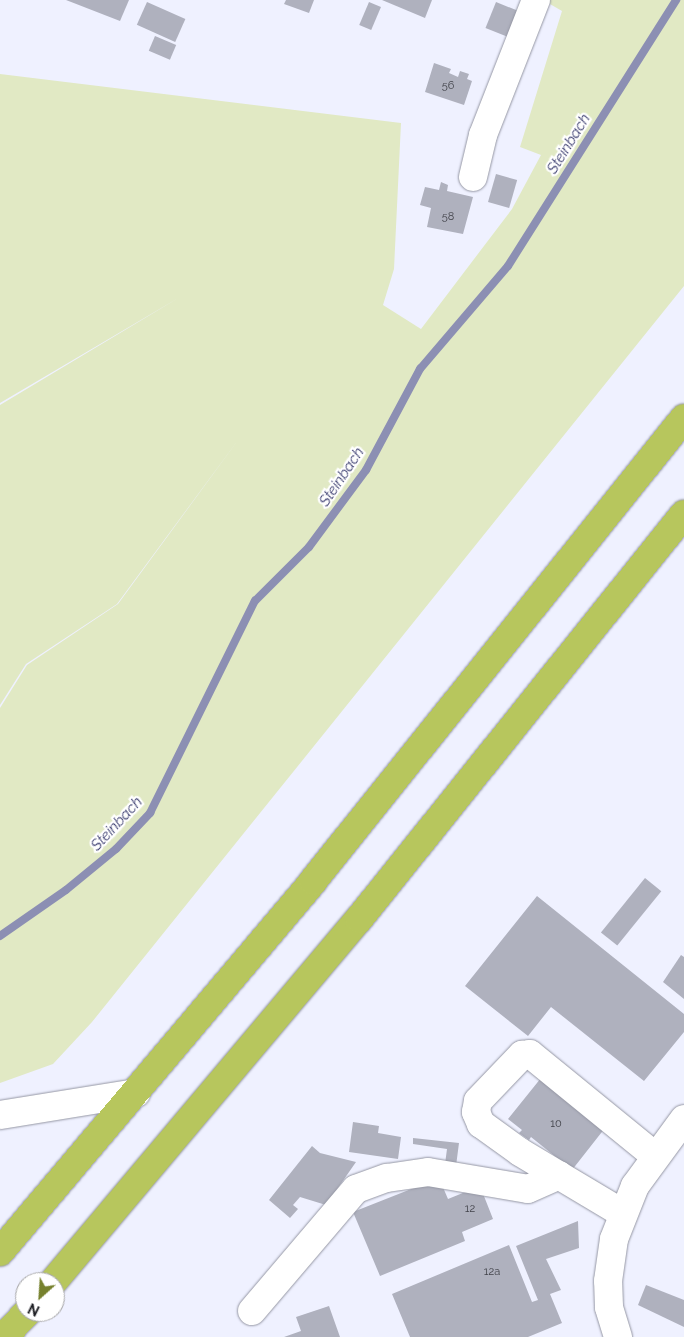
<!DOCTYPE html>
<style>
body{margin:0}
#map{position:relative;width:684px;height:1337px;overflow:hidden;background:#eff1ff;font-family:Raleway,sans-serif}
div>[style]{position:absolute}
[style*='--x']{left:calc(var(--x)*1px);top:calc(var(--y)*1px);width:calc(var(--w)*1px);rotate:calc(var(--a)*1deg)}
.green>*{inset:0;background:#e1e9c4}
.stream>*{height:8px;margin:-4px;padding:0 4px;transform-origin:4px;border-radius:4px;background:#8c8fb3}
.building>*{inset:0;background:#afb1be;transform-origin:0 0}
.roads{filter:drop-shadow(0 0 1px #9597a4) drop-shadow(0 0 1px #9597a4)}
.minor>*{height:28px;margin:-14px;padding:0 14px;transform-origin:14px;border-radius:14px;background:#fff}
.highway>*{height:28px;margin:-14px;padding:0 14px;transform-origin:14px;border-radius:14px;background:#b7c65d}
span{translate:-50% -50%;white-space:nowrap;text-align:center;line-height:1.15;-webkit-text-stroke:4.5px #fff;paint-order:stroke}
.number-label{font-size:11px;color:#42434a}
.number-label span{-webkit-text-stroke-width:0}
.water-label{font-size:15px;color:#404273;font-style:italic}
.north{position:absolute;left:15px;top:1272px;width:50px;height:50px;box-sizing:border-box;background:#fff;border:1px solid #a5a5a7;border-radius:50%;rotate:206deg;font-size:14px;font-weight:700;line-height:20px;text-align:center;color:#1d1e23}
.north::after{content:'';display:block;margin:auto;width:18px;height:22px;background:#76812d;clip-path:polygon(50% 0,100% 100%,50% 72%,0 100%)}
</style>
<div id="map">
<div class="green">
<i style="clip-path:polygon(543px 0,684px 0,684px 286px,92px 1022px,53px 1064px,0 1083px,0 708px,27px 665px,118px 604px,241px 436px,117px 604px,26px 664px,0 705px,0 405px,180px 297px,0 403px,0 74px,401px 123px,394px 269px,383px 305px,421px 329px,512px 209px,541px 155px,520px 147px,562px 11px)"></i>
</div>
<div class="stream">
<i style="--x:0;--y:936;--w:80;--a:-34.9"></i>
<i style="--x:66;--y:890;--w:65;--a:-39.4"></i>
<i style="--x:116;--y:849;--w:50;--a:-46.6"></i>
<i style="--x:150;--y:813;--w:237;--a:-63.7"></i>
<i style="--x:255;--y:601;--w:76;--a:-45"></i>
<i style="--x:309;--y:547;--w:96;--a:-53.5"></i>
<i style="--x:366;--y:470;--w:115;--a:-61.9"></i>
<i style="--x:420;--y:369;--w:135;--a:-49.5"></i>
<i style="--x:508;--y:266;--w:315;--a:-57.7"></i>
</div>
<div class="building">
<i style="clip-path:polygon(66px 0,129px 0,120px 21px)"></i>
<i style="clip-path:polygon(286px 0,314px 0,309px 13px,284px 4px)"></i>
<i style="clip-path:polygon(382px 0,432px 0,425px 18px)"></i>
<i style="left:147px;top:2px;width:42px;height:25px;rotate:24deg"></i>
<i style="left:369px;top:2px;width:13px;height:25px;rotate:23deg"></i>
<i style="left:496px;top:2px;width:27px;height:28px;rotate:22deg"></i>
<i style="left:155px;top:36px;width:23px;height:16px;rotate:23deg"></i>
<i style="clip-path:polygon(434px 63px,451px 69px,449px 73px,458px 77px,460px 71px,469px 74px,467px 79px,472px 81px,464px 105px,425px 92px)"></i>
<i style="left:496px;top:174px;width:22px;height:29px;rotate:16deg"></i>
<i style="clip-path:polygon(441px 182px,448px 185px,447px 191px,473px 197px,463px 234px,427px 227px,431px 208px,420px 205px,425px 187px,439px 190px)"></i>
<i style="left:645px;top:878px;width:21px;height:70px;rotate:39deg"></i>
<i style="clip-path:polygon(537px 896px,684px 1014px,684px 1032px,644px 1081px,551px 1007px,528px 1036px,465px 986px)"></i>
<i style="clip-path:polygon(681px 955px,684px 957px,684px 999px,663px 982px)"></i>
<i style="clip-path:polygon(541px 1078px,605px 1128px,572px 1170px,531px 1137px,529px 1140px,519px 1133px,522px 1130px,508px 1119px)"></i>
<i style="clip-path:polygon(353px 1122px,379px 1126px,378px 1133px,401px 1137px,398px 1159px,349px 1152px)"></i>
<i style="clip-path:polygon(413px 1138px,459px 1143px,456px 1166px,445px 1164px,447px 1149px,413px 1144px)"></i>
<i style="clip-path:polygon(312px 1146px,320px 1153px,356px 1162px,326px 1205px,300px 1197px,293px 1205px,298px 1209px,290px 1218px,269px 1200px)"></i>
<i style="clip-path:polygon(439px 1178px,448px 1199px,480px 1186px,493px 1219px,462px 1232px,465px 1241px,380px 1276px,353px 1212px)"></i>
<i style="clip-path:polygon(578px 1221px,579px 1248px,546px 1259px,561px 1290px,550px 1294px,562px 1323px,528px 1337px,410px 1337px,392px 1294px,509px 1245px,532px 1302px,538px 1300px,516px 1246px)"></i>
<i style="clip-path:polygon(646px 1285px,684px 1300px,684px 1327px,638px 1305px)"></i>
<i style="clip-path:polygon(329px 1306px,340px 1337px,284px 1337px,301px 1331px,296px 1317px)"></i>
</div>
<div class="roads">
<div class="minor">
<i style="--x:473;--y:177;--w:43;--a:-76.6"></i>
<i style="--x:483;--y:135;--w:145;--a:-68.6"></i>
<i style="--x:0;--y:1115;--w:138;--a:-9.2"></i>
<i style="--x:622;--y:1213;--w:119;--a:-149.1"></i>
<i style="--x:520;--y:1152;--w:48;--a:-144.3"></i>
<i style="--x:481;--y:1124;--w:13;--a:-113"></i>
<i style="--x:476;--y:1112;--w:11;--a:-80"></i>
<i style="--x:478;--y:1101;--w:64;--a:-46.3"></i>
<i style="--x:522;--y:1055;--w:8;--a:-7"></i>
<i style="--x:530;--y:1054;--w:161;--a:39.2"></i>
<i style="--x:252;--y:1311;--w:160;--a:-49.6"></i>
<i style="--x:356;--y:1189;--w:33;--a:-20"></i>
<i style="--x:387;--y:1178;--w:41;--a:-8.3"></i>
<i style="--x:428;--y:1172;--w:101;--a:9.6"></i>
<i style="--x:528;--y:1189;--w:34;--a:-24"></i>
<i style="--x:618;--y:1337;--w:31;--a:-107"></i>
<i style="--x:609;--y:1307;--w:26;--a:-92"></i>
<i style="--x:608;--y:1281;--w:42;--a:-81.9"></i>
<i style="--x:614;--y:1239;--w:57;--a:-68.4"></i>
<i style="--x:635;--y:1186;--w:83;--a:-53.8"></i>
</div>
<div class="highway">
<i style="--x:0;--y:1252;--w:485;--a:-49.8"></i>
<i style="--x:313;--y:881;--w:593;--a:-51.29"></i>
<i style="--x:53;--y:1282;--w:475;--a:-49.9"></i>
<i style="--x:359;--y:919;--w:519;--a:-51.25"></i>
<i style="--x:4;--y:1337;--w:34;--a:-47"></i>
</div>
</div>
<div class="number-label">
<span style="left:448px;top:86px">56</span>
<span style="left:448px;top:217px">58</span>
<span style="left:556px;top:1124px">10</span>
<span style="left:470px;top:1209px">12</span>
<span style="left:492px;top:1272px">12a</span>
</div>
<div class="water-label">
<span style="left:569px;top:144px;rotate:-58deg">Steinbach</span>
<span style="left:342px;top:477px;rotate:-56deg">Steinbach</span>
<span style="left:117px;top:824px;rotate:-47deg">Steinbach</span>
</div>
<div class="north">N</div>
</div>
